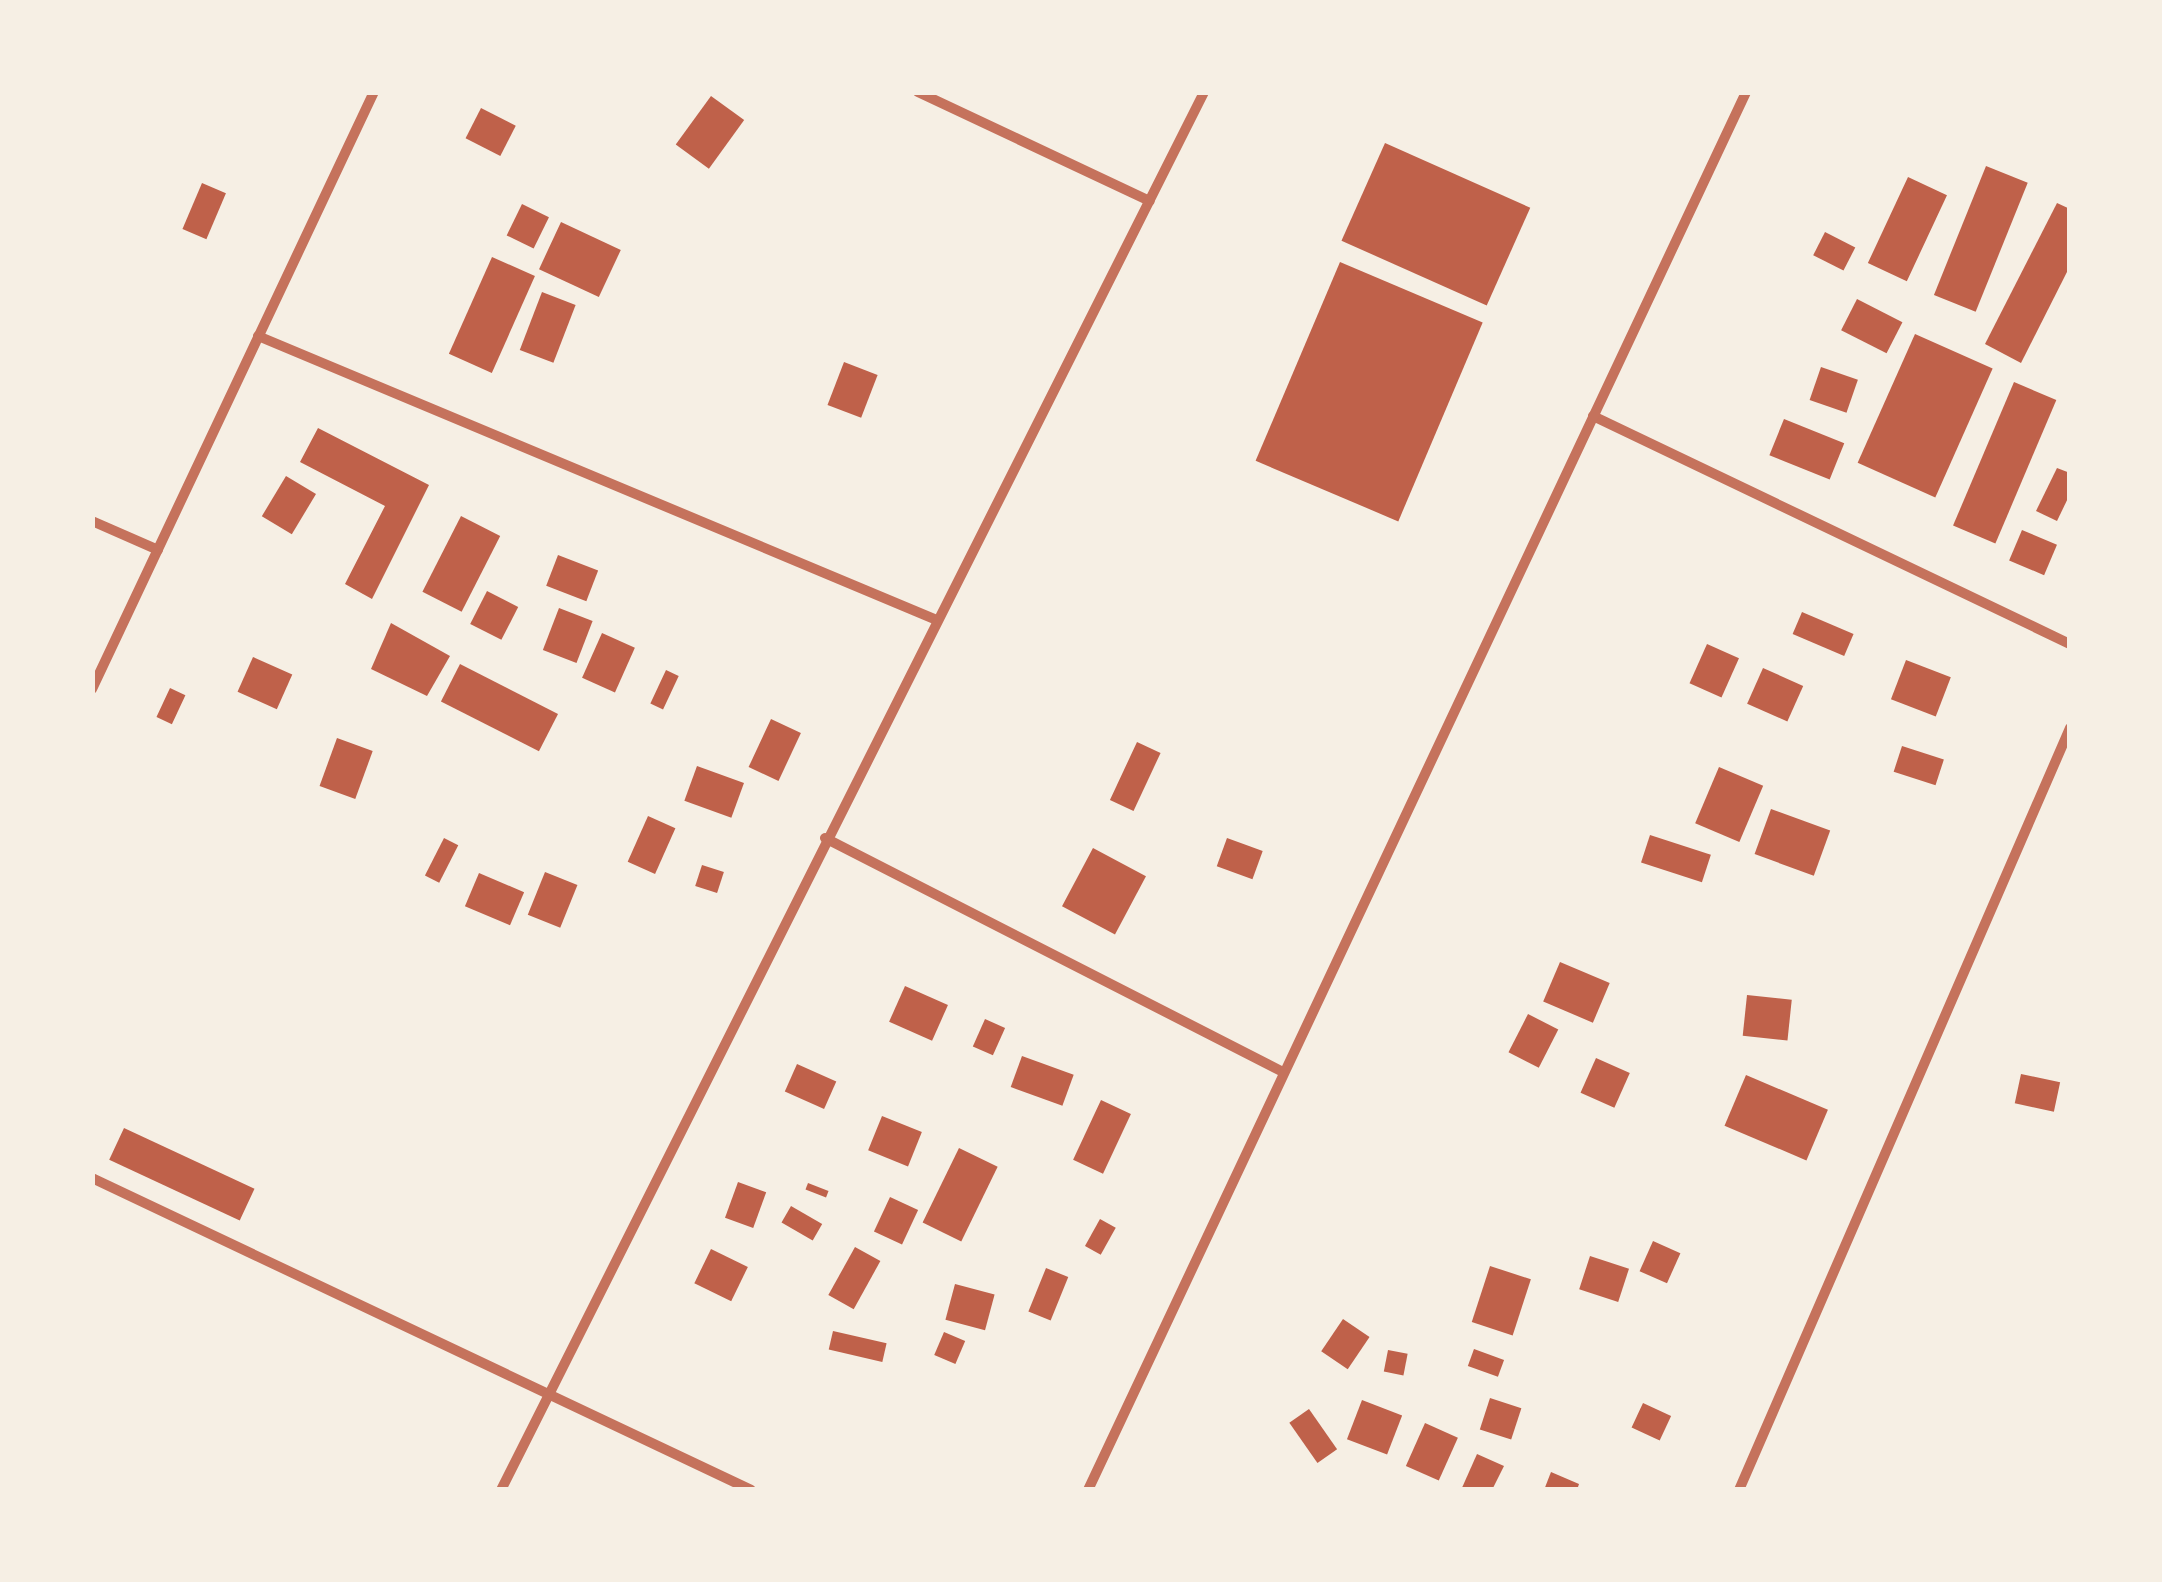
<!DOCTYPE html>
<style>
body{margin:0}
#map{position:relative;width:2162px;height:1582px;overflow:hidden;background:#f6efe4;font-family:Quicksand,sans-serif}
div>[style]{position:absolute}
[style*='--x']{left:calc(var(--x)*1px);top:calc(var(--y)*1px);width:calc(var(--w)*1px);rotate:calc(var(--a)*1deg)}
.building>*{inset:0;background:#bf614a;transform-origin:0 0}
.minor>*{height:10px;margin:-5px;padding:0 5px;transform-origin:5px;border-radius:5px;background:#c5725c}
span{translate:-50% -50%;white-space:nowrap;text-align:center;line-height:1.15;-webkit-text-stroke:10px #f6efe4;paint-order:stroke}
.frame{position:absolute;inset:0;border:95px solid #f6efe4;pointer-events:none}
</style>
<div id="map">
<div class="building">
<i style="left:711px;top:96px;width:41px;height:60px;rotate:36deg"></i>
<i style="left:481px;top:108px;width:39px;height:34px;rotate:27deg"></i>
<i style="left:1385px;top:143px;width:159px;height:107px;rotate:24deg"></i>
<i style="left:1986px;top:166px;width:45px;height:139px;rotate:22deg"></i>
<i style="left:1908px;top:177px;width:43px;height:95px;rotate:25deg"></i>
<i style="left:202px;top:183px;width:26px;height:50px;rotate:23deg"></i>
<i style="clip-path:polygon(2057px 203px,2070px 209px,2070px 266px,2021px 363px,1985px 344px)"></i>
<i style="left:522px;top:204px;width:30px;height:35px;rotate:26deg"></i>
<i style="left:561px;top:222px;width:66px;height:52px;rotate:25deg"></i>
<i style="left:1825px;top:232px;width:34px;height:26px;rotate:27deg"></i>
<i style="left:492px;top:257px;width:47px;height:106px;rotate:24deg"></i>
<i style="left:1340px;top:262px;width:155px;height:216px;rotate:23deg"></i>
<i style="left:542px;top:292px;width:36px;height:62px;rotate:21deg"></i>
<i style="left:1857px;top:299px;width:51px;height:35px;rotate:27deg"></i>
<i style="left:1915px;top:334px;width:85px;height:141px;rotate:24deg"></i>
<i style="left:844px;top:362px;width:36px;height:46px;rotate:21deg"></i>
<i style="left:1821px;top:367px;width:39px;height:35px;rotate:19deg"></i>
<i style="left:2014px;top:382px;width:46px;height:156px;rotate:23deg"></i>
<i style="left:1784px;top:419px;width:65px;height:39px;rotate:22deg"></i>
<i style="clip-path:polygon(318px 428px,429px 485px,372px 599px,345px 584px,385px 506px,300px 462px)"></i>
<i style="clip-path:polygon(2057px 468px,2070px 473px,2070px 494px,2057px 521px,2036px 511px)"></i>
<i style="left:286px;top:476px;width:35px;height:47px;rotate:31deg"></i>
<i style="left:461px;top:516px;width:44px;height:85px;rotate:27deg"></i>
<i style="left:2022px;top:530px;width:38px;height:33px;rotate:23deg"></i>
<i style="left:558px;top:555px;width:43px;height:33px;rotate:21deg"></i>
<i style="left:487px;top:591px;width:35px;height:37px;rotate:27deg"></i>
<i style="left:559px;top:608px;width:36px;height:45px;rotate:21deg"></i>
<i style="left:1802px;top:612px;width:56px;height:24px;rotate:23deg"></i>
<i style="clip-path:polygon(391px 623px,450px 656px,427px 696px,371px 669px)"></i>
<i style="left:602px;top:633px;width:36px;height:49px;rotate:24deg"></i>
<i style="left:1707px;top:644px;width:35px;height:43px;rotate:24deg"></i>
<i style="left:253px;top:657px;width:43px;height:38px;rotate:24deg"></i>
<i style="left:1906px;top:660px;width:48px;height:42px;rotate:21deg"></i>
<i style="left:460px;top:664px;width:110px;height:42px;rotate:27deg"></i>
<i style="left:1763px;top:668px;width:44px;height:39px;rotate:24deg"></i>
<i style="left:666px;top:670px;width:14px;height:37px;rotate:25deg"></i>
<i style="left:170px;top:688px;width:17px;height:32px;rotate:25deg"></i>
<i style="left:771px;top:719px;width:33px;height:53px;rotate:25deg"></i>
<i style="left:337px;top:738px;width:38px;height:51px;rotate:20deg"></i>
<i style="left:1137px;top:742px;width:26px;height:64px;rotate:25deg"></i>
<i style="left:1902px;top:746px;width:44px;height:27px;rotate:18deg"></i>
<i style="left:697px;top:766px;width:50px;height:37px;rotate:20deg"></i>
<i style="left:1719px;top:767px;width:48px;height:61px;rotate:23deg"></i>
<i style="left:1771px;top:809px;width:63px;height:48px;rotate:20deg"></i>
<i style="left:648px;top:816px;width:30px;height:50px;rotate:24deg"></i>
<i style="left:1650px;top:835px;width:64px;height:29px;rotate:18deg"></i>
<i style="left:444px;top:838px;width:16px;height:42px;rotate:27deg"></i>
<i style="left:1227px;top:838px;width:38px;height:30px;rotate:20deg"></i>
<i style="left:1093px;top:848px;width:60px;height:66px;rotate:28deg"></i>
<i style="left:702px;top:865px;width:23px;height:22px;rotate:18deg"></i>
<i style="left:545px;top:872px;width:35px;height:46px;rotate:22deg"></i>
<i style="left:479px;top:873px;width:49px;height:36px;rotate:23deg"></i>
<i style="left:1560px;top:962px;width:54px;height:43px;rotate:23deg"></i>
<i style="left:905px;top:986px;width:47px;height:39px;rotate:24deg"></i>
<i style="left:1747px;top:995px;width:45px;height:41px;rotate:6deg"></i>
<i style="left:1528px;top:1014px;width:34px;height:43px;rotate:27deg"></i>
<i style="left:985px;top:1019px;width:22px;height:30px;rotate:24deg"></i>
<i style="left:1022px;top:1056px;width:55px;height:33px;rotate:20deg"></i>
<i style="left:1596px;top:1058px;width:37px;height:38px;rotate:24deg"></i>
<i style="left:797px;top:1064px;width:43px;height:30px;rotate:24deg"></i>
<i style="left:2021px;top:1074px;width:40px;height:30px;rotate:12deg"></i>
<i style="left:1746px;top:1075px;width:89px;height:55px;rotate:23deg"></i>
<i style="left:1101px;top:1100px;width:33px;height:66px;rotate:25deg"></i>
<i style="left:882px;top:1116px;width:43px;height:37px;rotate:22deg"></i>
<i style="left:124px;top:1128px;width:144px;height:35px;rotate:25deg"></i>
<i style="left:959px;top:1148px;width:43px;height:83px;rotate:26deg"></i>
<i style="left:738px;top:1182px;width:30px;height:38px;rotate:20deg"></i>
<i style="left:808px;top:1183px;width:22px;height:7px;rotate:21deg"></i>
<i style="left:890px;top:1197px;width:31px;height:38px;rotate:25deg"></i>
<i style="left:791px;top:1206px;width:36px;height:19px;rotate:30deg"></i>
<i style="left:1100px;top:1219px;width:18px;height:31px;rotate:29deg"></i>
<i style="left:1653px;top:1241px;width:30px;height:33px;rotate:24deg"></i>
<i style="left:855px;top:1247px;width:29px;height:55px;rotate:29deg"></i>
<i style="left:711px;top:1249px;width:41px;height:38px;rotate:26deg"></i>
<i style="left:1590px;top:1256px;width:41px;height:35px;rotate:18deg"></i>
<i style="left:1490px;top:1266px;width:43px;height:59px;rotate:18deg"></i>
<i style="left:1046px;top:1268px;width:24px;height:47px;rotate:22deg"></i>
<i style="left:955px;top:1284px;width:41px;height:37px;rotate:15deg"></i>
<i style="left:1343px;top:1319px;width:32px;height:39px;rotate:34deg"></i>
<i style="left:833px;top:1331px;width:55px;height:19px;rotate:13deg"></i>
<i style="left:944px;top:1332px;width:23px;height:25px;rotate:23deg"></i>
<i style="left:1474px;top:1349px;width:32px;height:18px;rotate:20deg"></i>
<i style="left:1388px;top:1350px;width:20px;height:22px;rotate:11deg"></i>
<i style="left:1490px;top:1398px;width:33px;height:33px;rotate:18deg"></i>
<i style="left:1362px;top:1400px;width:43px;height:42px;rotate:21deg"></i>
<i style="left:1643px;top:1403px;width:31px;height:27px;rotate:25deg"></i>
<i style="left:1309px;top:1409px;width:49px;height:24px;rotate:55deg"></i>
<i style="left:1425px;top:1423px;width:36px;height:47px;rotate:24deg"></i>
<i style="clip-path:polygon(1477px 1454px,1504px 1466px,1492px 1490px,1461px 1490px)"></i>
<i style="clip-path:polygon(1551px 1472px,1579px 1484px,1577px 1490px,1544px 1490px)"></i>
</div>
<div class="minor">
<i style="--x:918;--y:92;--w:256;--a:25.2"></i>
<i style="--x:258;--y:336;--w:736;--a:22.7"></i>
<i style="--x:1593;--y:416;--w:529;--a:25.55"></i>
<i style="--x:92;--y:521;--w:72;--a:23.7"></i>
<i style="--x:92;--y:689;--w:660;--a:-64.72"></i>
<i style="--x:825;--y:838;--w:514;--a:27.06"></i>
<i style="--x:92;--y:1178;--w:729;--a:25.33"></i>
<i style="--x:501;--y:1490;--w:1565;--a:-63.3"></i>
<i style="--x:1088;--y:1490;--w:1545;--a:-64.79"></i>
<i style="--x:1739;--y:1490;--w:831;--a:-66.52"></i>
</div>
<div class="frame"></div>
</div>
